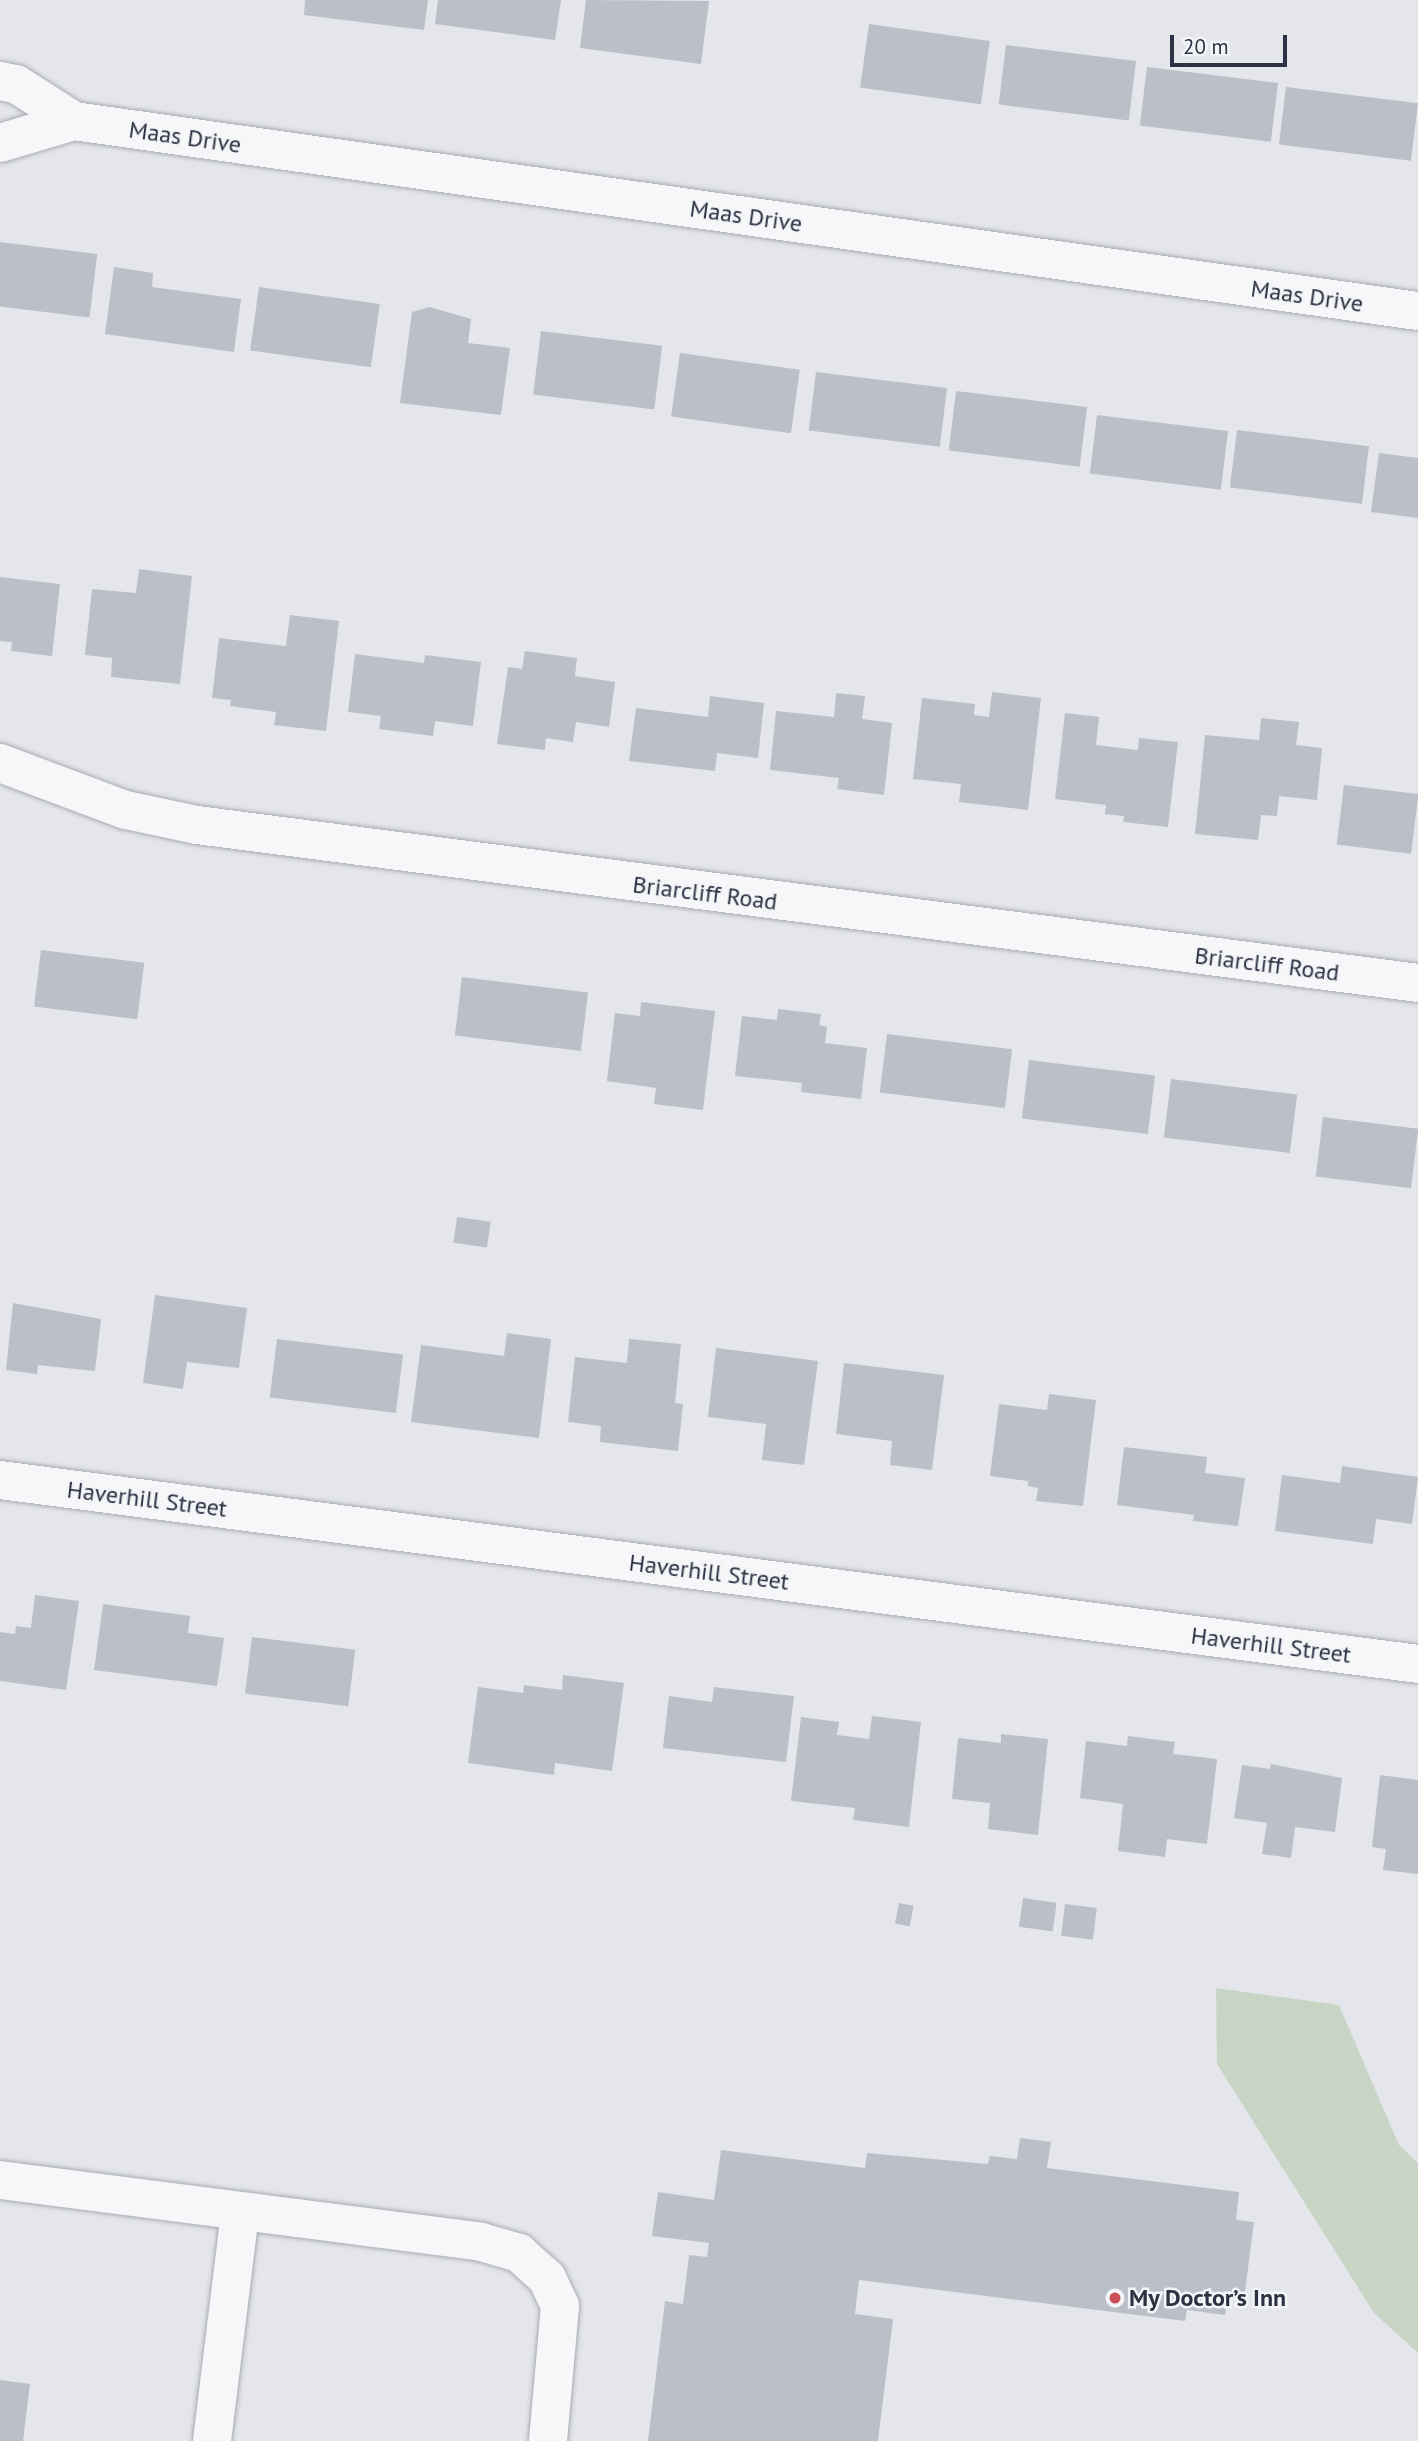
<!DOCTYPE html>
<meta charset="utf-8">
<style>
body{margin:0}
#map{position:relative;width:1418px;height:2441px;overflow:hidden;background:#e4e6eb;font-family:"PT Sans",sans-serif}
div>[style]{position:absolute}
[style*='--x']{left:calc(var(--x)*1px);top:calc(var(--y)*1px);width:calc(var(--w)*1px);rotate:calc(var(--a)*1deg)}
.green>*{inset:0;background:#c8d5c5}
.building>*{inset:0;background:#bbbfc8;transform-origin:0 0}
.roads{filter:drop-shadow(0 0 2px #a9acb5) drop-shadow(0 0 2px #a9acb5)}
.minor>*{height:38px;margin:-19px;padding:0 19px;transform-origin:19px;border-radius:19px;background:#f7f7f9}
.dots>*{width:19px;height:19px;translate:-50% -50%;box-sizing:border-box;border:4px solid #f4f5f8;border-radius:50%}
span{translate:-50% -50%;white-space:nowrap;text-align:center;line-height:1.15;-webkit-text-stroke:5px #f4f5f8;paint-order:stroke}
.street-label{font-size:24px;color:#2c3243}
.poi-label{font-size:24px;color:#2c3243;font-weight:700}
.left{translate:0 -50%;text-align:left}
.scale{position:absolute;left:1170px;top:35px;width:117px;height:32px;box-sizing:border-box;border:4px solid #2c3243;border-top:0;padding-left:9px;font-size:21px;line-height:24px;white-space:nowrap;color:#2c3243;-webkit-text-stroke:5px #f4f5f8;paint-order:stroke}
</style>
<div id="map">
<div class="green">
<i style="clip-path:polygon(1216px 1988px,1339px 2005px,1399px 2145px,1418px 2163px,1418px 2353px,1374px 2313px,1217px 2064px)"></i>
</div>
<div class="building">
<i style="clip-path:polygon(305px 0,428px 0,424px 30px,304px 15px)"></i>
<i style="clip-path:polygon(438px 0,561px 0,555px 40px,435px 24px)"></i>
<i style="clip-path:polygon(586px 0,709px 1px,701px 64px,580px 48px)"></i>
<i style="left:869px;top:24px;width:122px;height:64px;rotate:8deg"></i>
<i style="left:1006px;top:45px;width:131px;height:60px;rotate:7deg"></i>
<i style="left:1147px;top:67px;width:132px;height:59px;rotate:7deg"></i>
<i style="left:1286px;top:87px;width:133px;height:58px;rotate:7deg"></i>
<i style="left:0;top:242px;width:98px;height:64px;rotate:7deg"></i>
<i style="clip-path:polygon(114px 267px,153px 273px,152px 287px,241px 299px,234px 352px,105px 334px)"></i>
<i style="left:259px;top:287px;width:122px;height:64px;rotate:8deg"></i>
<i style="clip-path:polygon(430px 307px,471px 319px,468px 343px,510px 348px,501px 415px,400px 403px,412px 312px)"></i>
<i style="left:541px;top:331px;width:122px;height:64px;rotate:7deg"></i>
<i style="left:680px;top:353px;width:121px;height:64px;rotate:8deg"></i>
<i style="left:816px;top:372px;width:132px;height:59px;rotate:7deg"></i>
<i style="left:956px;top:391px;width:132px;height:60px;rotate:7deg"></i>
<i style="left:1097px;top:415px;width:132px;height:59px;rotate:7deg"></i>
<i style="left:1237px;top:430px;width:133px;height:58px;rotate:7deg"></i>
<i style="clip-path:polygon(1379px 453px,1418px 458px,1418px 518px,1371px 512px)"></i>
<i style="clip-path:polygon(139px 569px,192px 576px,180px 684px,111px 677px,112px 658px,85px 655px,92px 589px,136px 593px)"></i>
<i style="clip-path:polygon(0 577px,60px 584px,52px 656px,11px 651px,12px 642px,0 641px)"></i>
<i style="clip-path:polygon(290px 615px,339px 621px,326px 731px,274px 725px,276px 712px,230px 706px,231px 700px,212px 698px,219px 638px,286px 646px)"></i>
<i style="clip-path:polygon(525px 651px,577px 658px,575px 676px,615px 682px,609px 727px,576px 722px,573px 742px,546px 738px,545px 750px,497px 744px,508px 667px,522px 669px)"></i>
<i style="clip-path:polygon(355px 654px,424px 663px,425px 655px,481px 662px,473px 726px,435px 721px,433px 736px,379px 729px,381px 716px,348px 712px)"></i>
<i style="clip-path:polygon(992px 692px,1041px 698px,1028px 810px,959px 802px,961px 784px,913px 779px,922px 698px,975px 704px,974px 715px,989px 717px)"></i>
<i style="clip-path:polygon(836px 693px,865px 696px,862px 719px,892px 723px,884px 795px,837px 789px,839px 778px,770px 770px,776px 711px,834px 717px)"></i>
<i style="clip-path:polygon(710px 696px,764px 703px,758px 758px,717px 753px,715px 771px,629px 761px,636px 708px,708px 717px)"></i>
<i style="clip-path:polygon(1065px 713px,1099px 717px,1096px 745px,1138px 750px,1139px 738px,1178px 742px,1168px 827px,1123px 822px,1124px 816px,1105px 814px,1106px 805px,1055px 799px)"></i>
<i style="clip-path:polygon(1261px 718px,1299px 722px,1296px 745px,1322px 748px,1317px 800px,1279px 796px,1277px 816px,1261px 815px,1258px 840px,1195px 834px,1205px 735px,1259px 740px)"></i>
<i style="left:1344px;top:785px;width:75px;height:60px;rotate:7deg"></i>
<i style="left:41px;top:950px;width:104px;height:57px;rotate:7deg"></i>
<i style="left:462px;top:977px;width:127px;height:59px;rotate:7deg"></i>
<i style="clip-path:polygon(641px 1002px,715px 1011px,703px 1110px,654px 1104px,656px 1088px,607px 1081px,615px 1013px,640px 1016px)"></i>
<i style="clip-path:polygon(778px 1009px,821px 1014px,819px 1025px,827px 1027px,825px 1043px,867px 1048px,861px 1099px,801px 1092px,802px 1083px,735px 1076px,742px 1016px,777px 1020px)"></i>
<i style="left:887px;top:1034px;width:126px;height:59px;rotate:7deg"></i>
<i style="left:1029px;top:1060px;width:127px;height:59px;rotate:7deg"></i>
<i style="left:1171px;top:1079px;width:127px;height:59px;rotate:7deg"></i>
<i style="left:1323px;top:1117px;width:96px;height:60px;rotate:7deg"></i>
<i style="left:457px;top:1217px;width:34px;height:26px;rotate:8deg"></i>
<i style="clip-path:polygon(155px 1295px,247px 1308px,239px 1368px,187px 1362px,183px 1389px,143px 1383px)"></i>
<i style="clip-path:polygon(13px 1303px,101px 1319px,95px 1371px,38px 1365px,37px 1374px,6px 1370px)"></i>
<i style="clip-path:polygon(507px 1333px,551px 1339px,539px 1438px,411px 1422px,421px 1345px,504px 1356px)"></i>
<i style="left:277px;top:1339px;width:127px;height:59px;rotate:7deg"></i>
<i style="clip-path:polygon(629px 1339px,681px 1344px,675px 1403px,683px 1404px,678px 1451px,600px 1442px,601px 1426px,568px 1422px,575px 1357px,627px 1363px)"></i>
<i style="clip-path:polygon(716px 1348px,818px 1361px,804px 1465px,762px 1460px,766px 1424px,708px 1417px)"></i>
<i style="clip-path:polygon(844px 1363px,944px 1375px,932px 1470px,890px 1465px,892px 1441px,836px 1434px)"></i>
<i style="clip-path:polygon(1049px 1394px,1096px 1400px,1083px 1506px,1036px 1501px,1038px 1488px,1028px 1486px,1028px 1481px,990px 1476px,999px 1404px,1047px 1410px)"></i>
<i style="clip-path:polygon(1124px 1447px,1207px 1457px,1205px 1473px,1245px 1478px,1238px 1526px,1193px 1521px,1194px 1515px,1117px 1505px)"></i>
<i style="clip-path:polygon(1342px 1466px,1418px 1477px,1412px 1524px,1376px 1519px,1373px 1544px,1275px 1531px,1282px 1475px,1340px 1483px)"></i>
<i style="clip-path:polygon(35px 1595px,79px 1601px,66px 1690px,0 1681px,0 1632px,15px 1634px,16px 1626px,31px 1628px)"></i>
<i style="clip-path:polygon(103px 1604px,190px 1616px,188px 1633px,224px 1638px,217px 1686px,94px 1670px)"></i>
<i style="left:252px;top:1637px;width:104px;height:57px;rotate:7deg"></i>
<i style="clip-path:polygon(563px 1675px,624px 1683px,612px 1771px,555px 1763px,554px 1775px,468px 1763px,478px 1687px,523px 1693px,524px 1685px,562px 1690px)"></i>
<i style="clip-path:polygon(714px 1687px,794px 1696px,786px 1762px,663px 1748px,669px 1696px,712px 1702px)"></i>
<i style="clip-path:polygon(872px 1716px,921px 1722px,909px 1827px,853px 1820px,855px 1808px,791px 1801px,801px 1717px,839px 1722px,837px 1735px,869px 1739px)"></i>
<i style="clip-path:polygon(1001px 1734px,1048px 1739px,1038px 1835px,988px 1829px,990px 1803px,952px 1799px,958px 1738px,1001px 1743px)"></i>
<i style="clip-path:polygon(1128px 1736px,1175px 1742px,1173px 1754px,1217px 1759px,1207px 1844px,1167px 1839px,1165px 1857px,1118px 1851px,1123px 1804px,1080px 1798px,1086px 1741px,1127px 1746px)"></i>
<i style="clip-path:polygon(1271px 1764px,1342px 1778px,1335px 1832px,1295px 1827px,1291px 1858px,1262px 1854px,1267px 1823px,1234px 1818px,1242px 1765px,1270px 1769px)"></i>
<i style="clip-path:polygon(1380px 1775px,1418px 1780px,1418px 1874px,1383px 1870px,1386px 1849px,1372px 1847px)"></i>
<i style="left:1023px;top:1898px;width:34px;height:29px;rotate:8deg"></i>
<i style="left:899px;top:1903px;width:15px;height:21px;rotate:11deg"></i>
<i style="left:1065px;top:1904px;width:32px;height:32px;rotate:7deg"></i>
<i style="clip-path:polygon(1020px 2138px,1051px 2142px,1047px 2168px,1239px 2192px,1236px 2220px,1254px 2222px,1244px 2299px,1228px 2297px,1225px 2315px,1187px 2310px,1185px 2321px,859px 2280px,855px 2314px,893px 2319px,878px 2441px,648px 2441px,665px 2301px,683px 2304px,689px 2255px,707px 2257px,709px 2243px,652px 2236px,658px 2192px,714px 2200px,721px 2150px,865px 2168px,867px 2153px,988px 2164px,990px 2156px,1017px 2159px)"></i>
<i style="clip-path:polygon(0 2380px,30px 2384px,23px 2441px,0 2441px)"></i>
</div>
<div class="roads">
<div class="minor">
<i style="--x:0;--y:81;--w:16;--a:11"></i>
<i style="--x:16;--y:84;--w:69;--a:32.5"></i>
<i style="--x:74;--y:121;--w:1357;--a:8.05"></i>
<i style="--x:0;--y:143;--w:77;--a:-16.6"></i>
<i style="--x:0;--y:763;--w:134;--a:20.5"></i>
<i style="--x:126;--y:810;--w:73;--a:11.9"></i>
<i style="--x:197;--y:825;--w:1231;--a:7.37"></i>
<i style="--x:0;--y:1480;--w:1430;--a:7.39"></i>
<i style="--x:0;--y:2180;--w:485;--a:7.3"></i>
<i style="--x:481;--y:2242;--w:40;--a:16"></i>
<i style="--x:519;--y:2253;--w:38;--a:42"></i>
<i style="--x:547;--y:2278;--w:31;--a:65"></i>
<i style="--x:560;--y:2306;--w:136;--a:95.1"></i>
<i style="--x:212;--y:2441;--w:231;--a:-83"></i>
</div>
</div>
<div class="dots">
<i style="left:1115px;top:2298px;background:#ca4f57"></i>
</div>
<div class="street-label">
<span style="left:185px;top:137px;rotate:8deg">Maas Drive</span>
<span style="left:746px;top:216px;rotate:8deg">Maas Drive</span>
<span style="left:1307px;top:296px;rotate:8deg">Maas Drive</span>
<span style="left:705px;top:893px;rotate:7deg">Briarcliff Road</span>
<span style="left:1267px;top:964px;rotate:7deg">Briarcliff Road</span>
<span style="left:147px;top:1499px;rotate:7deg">Haverhill Street</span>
<span style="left:709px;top:1572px;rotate:7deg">Haverhill Street</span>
<span style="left:1271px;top:1645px;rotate:7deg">Haverhill Street</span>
</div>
<div class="poi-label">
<span class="left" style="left:1129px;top:2298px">My Doctor’s Inn</span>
</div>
<div class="scale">20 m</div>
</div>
